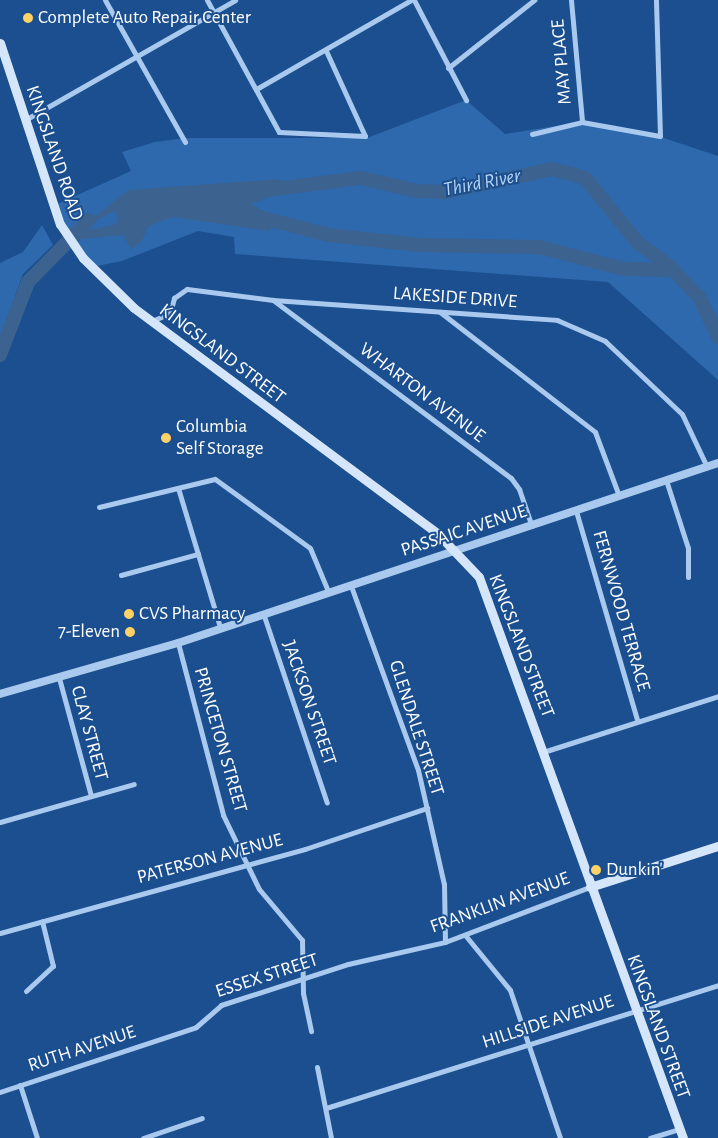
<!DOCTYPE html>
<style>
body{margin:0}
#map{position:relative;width:718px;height:1138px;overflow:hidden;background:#1b4f8f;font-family:"Alegreya Sans",sans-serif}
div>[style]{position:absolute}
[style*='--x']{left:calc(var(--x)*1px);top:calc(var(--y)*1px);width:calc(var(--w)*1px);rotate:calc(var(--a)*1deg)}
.green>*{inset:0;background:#2e69ad}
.water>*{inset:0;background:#3c6290}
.river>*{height:14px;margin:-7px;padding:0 7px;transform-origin:7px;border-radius:7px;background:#3c6290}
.minor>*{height:5px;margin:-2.5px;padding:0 2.5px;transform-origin:2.5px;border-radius:2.5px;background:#a9c9ee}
.tertiary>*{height:8px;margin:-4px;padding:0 4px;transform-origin:4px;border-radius:4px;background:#a9c9ee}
.secondary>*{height:9px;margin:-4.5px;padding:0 4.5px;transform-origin:4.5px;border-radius:4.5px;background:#d6e6fa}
.dots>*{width:14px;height:14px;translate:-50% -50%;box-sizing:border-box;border:2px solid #1b4f8f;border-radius:50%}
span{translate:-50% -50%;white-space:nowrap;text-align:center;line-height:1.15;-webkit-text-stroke:4px #1b4f8f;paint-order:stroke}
.poi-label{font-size:19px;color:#fff}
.left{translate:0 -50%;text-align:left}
.right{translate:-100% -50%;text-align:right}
.street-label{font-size:19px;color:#fff}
.water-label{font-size:20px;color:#b5d3f5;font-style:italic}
</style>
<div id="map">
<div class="green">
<i style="clip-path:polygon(466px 100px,505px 134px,581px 122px,661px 137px,718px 156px,718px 380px,608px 282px,235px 254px,234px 237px,198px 231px,122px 261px,92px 267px,73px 246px,80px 240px,73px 232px,66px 236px,53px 206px,131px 171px,122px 152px,155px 142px,186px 138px,367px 138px)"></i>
<i style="clip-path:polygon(42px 225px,53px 245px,23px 274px,0 338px,0 263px,23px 252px)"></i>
</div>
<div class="water">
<i style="clip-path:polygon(evenodd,282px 179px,274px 195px,251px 204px,273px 216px,270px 231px,173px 217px,149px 226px,141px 242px,131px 249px,123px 235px,80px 239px,76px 232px,128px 190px,282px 179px,114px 211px,118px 216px,116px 224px,87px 231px,90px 224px,114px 211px)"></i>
</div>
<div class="river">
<i style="--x:259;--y:191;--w:103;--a:-7.3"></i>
<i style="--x:361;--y:178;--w:57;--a:13.1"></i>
<i style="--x:417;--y:191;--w:29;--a:2"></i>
<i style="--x:446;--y:192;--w:108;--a:-12.2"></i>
<i style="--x:552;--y:169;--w:34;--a:15"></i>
<i style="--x:585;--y:178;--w:84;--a:50.8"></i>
<i style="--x:638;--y:243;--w:36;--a:36"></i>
<i style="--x:667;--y:264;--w:47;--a:45.9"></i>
<i style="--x:700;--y:298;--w:43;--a:65.2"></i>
<i style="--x:255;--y:216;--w:76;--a:14.4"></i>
<i style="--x:329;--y:235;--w:90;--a:6.4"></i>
<i style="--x:418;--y:245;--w:121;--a:0.9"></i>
<i style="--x:539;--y:247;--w:88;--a:14.5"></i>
<i style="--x:624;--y:269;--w:49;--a:1.2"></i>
<i style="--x:0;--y:355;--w:78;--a:-69"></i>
<i style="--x:28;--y:282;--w:87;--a:-45.5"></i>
</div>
<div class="minor">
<i style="--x:105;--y:0;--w:163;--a:60.6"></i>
<i style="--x:207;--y:0;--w:150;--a:61.4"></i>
<i style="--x:279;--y:132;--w:86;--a:2.7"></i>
<i style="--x:365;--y:136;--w:94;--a:-114.6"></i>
<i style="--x:414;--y:0;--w:113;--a:62.5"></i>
<i style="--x:571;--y:0;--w:122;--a:84.8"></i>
<i style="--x:448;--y:68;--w:110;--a:-38.3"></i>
<i style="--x:258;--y:88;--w:177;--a:-29.9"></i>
<i style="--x:25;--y:120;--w:242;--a:-29.7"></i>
<i style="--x:532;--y:134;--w:51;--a:-13.5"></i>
<i style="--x:582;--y:122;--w:79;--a:10.2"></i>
<i style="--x:660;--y:136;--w:136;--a:-91.7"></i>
<i style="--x:273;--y:300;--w:297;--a:36.8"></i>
<i style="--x:511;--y:478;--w:14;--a:54"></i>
<i style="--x:519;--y:489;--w:39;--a:71"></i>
<i style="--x:440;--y:312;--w:196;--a:37.7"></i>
<i style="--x:595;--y:432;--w:68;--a:69.4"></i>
<i style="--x:152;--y:321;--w:20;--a:-24"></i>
<i style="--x:170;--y:313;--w:16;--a:-75"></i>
<i style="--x:174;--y:298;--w:16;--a:-35"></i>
<i style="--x:187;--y:289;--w:87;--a:7.3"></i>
<i style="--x:273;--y:300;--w:285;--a:4"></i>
<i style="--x:557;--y:320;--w:52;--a:23.6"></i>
<i style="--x:605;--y:341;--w:106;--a:43.5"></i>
<i style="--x:682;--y:414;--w:59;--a:64.7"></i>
<i style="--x:666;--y:480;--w:71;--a:72.1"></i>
<i style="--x:688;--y:548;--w:29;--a:90"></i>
<i style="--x:178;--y:488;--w:145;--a:73.2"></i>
<i style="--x:99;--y:507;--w:119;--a:-13.6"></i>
<i style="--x:215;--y:479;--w:117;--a:36"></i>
<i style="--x:310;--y:548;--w:47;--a:67.3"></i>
<i style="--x:576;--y:511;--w:217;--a:73.7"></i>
<i style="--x:121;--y:575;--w:80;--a:-15.3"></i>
<i style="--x:351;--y:586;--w:196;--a:70"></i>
<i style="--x:418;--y:770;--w:117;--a:77.2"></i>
<i style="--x:444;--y:884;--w:58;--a:89"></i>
<i style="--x:263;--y:613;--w:200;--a:71.4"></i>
<i style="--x:178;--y:643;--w:178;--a:75.3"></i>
<i style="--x:223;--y:815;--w:82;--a:64.1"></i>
<i style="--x:259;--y:889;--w:67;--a:49.9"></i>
<i style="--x:302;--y:940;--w:53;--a:88.9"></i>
<i style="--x:303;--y:993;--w:39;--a:78"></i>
<i style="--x:59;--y:678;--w:122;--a:74.8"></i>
<i style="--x:543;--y:752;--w:184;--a:-17.7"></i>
<i style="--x:0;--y:822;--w:139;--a:-15.8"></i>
<i style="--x:0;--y:933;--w:316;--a:-15.4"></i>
<i style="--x:305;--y:849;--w:129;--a:-18.6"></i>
<i style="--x:465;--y:935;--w:71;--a:50.7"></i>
<i style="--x:510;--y:990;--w:156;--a:71.3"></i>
<i style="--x:26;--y:991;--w:37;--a:-43"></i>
<i style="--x:53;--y:966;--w:46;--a:-103.7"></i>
<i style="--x:317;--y:1067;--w:72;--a:78.8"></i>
<i style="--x:20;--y:1085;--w:56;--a:72.2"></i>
<i style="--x:0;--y:1092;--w:206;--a:-18.3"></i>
<i style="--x:196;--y:1027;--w:33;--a:-41"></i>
<i style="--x:221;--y:1005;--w:133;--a:-17.9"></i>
<i style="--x:348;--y:964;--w:99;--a:-12.8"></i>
<i style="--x:445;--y:942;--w:155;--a:-20.8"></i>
<i style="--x:326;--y:1108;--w:411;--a:-17.4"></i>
<i style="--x:143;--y:1138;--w:62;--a:-18.7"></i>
<i style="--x:650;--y:1138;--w:30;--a:-17"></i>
</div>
<div class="tertiary">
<i style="--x:0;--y:694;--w:185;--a:-16"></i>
<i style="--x:178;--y:643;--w:569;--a:-18.43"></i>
</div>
<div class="secondary">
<i style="--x:0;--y:43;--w:191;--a:71.7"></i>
<i style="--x:60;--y:224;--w:41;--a:55.9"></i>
<i style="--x:83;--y:258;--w:71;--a:44.4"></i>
<i style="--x:134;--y:308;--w:379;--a:36.6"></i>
<i style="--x:438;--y:534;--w:59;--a:46.4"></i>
<i style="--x:479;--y:577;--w:597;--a:70.02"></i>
<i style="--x:590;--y:887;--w:134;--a:-17.8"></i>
</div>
<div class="dots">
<i style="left:28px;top:18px;background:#ffd166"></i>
<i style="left:166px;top:438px;background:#ffd166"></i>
<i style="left:129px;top:614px;background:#ffd166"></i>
<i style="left:130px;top:632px;background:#ffd166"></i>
<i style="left:596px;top:870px;background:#ffd166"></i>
</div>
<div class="poi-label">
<span class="left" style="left:38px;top:18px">Complete Auto Repair Center</span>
<span class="left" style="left:176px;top:438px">Columbia<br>Self Storage</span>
<span class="left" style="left:139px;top:614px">CVS Pharmacy</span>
<span class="right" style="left:120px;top:632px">7-Eleven</span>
<span class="left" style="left:606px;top:870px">Dunkin'</span>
</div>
<div class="street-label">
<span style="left:562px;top:62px;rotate:-95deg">MAY PLACE</span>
<span style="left:54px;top:153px;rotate:71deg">KINGSLAND ROAD</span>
<span style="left:455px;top:298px;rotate:4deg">LAKESIDE DRIVE</span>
<span style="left:222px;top:354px;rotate:37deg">KINGSLAND STREET</span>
<span style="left:422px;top:393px;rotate:37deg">WHARTON AVENUE</span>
<span style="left:464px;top:531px;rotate:-18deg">PASSAIC AVENUE</span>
<span style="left:621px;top:611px;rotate:74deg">FERNWOOD TERRACE</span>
<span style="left:521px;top:646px;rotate:69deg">KINGSLAND STREET</span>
<span style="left:309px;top:703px;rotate:71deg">JACKSON STREET</span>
<span style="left:416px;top:728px;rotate:72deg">GLENDALE STREET</span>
<span style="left:89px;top:733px;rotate:75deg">CLAY STREET</span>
<span style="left:220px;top:740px;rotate:74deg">PRINCETON STREET</span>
<span style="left:210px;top:859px;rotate:-15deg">PATERSON AVENUE</span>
<span style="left:500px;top:903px;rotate:-20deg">FRANKLIN AVENUE</span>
<span style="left:267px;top:976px;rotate:-18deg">ESSEX STREET</span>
<span style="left:548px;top:1022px;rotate:-18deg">HILLSIDE AVENUE</span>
<span style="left:658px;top:1027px;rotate:70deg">KINGSLAND STREET</span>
<span style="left:82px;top:1049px;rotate:-18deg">RUTH AVENUE</span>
</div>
<div class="water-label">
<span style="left:482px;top:183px;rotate:-11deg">Third River</span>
</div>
</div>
